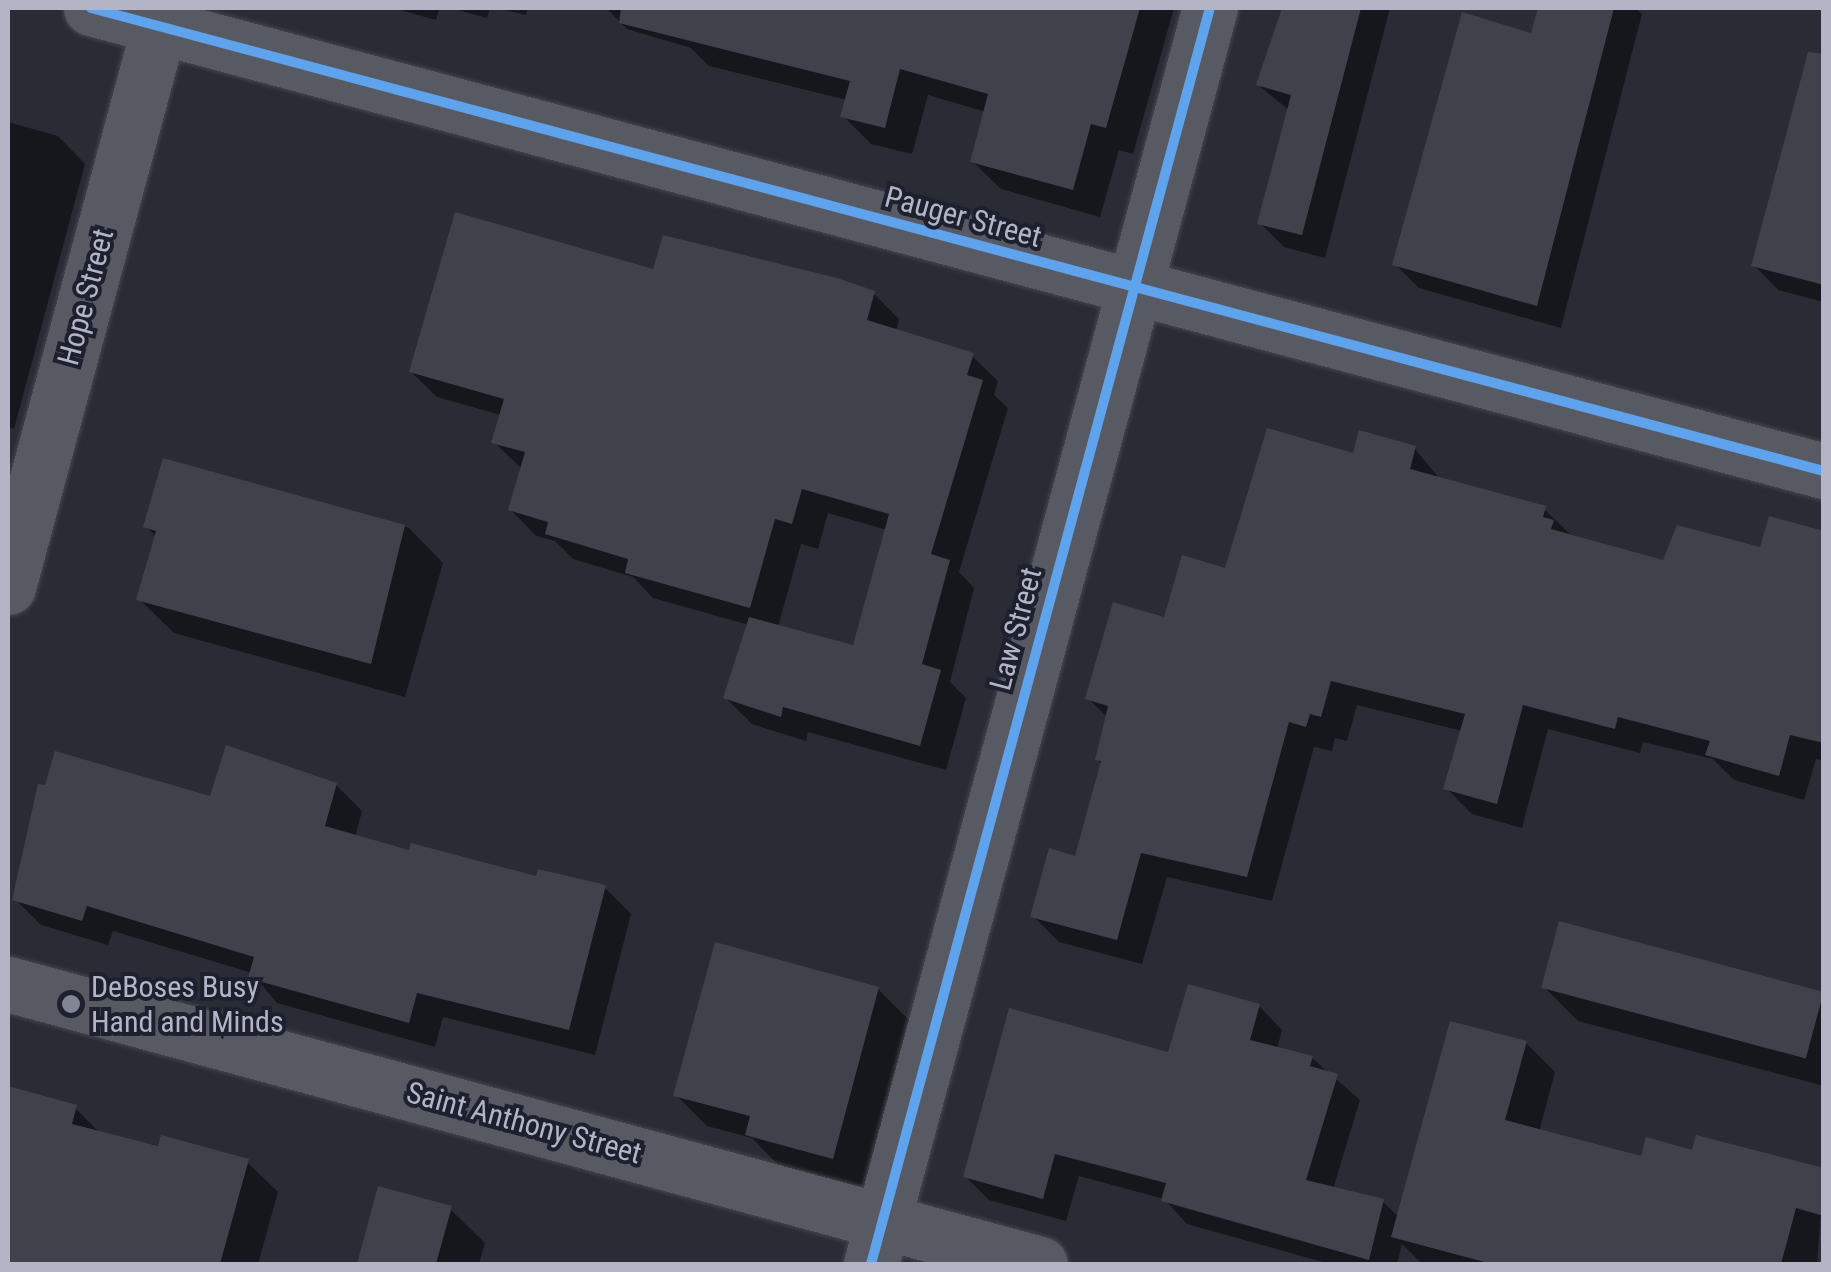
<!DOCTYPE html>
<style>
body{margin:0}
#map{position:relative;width:1831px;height:1272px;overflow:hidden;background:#292c35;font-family:"Roboto Condensed",sans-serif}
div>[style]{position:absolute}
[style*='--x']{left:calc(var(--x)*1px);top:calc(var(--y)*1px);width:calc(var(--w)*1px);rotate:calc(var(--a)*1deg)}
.shadow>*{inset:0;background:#0007}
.building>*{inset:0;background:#40424b;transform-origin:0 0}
.roads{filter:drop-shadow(0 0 2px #45474e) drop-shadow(0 0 2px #45474e)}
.minor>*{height:55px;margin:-27.5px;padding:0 27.5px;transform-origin:27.5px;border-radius:27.5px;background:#585a63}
.cycleway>*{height:10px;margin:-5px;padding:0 5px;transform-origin:5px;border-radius:5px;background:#60a3ed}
.dots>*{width:28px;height:28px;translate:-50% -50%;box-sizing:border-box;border:5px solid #1d202f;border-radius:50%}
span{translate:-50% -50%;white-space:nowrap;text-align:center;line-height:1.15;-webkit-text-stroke:8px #1d202f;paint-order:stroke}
.street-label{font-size:30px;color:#b3b5c6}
.poi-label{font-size:30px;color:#b3b5c6}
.left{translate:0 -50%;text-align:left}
.frame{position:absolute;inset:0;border:10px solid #b3b5c6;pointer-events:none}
</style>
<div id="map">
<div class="shadow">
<i style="clip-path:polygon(393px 8px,440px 8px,436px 20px)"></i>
<i style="clip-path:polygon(451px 8px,490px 8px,487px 18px)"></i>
<i style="clip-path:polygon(497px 8px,528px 8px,526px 15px)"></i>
<i style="clip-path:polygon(606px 8px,1174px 8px,1133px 154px,1119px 150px,1100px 217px,1001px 189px,973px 162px,986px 112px,928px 95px,912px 154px,871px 144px,843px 116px,847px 100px,709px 66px,691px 48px,627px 29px)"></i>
<i style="clip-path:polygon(1282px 8px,1390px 8px,1325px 258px,1284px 247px,1260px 223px,1290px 111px,1258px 85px)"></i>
<i style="clip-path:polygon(1540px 8px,1635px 8px,1642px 14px,1561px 328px,1419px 288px,1395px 264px,1532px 36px)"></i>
<i style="clip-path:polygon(8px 122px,58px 136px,85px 164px,14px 429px,8px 427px)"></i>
<i style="clip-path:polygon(1824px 136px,1824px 302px,1778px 290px,1754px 265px)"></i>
<i style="clip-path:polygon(evenodd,655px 272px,873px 293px,899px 319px,896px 331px,972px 356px,998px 381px,994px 395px,1008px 408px,959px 572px,974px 588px,950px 682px,966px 698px,946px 770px,808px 732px,806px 741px,752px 724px,726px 698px,749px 625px,653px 598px,633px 577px,573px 559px,555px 541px,536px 536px,511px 510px,522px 469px,494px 442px,501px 415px,437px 397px,411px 372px,655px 272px,828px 513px,887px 530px,855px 648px,778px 627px,801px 544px,818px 549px,828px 513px)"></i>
<i style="clip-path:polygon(1415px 449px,1440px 479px,1544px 509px,1570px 534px,1665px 563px,1762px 550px,1824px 554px,1824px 761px,1816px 759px,1804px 800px,1734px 780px,1713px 759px,1643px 742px,1640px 753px,1548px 729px,1522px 828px,1472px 814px,1446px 788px,1462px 731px,1357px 705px,1347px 741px,1335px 738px,1332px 751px,1314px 747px,1272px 901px,1167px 877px,1142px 964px,1059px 942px,1033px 916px,1077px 859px,1102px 764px,1097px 759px,1108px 718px,1088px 698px,1166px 620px,1354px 456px)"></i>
<i style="clip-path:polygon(165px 461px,409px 528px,443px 563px,405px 697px,174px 633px,139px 599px,157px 537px,146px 527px)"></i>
<i style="clip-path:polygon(336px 785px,362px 811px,355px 837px,538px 880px,605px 888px,631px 914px,595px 1055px,443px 1017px,435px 1047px,277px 1003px,252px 973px,113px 931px,108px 945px,41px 925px,15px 899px,211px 799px)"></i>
<i style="clip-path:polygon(1544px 987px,1824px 993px,1824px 1086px,1578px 1021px)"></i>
<i style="clip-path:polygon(878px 989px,909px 1020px,864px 1188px,779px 1166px,752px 1138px,707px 1126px,676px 1095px)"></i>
<i style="clip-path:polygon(1259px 1006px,1282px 1030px,1277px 1049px,1312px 1058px,1360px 1100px,1333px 1189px,1382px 1201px,1399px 1217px,1526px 1043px,1555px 1072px,1539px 1132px,1642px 1159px,1694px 1153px,1824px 1171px,1817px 1264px,1422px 1264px,1402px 1244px,1397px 1264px,1330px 1264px,1187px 1224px,1164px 1199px,1079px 1176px,1066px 1221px,989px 1200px,965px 1176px)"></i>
<i style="clip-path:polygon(8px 1089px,75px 1108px,102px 1135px,247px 1162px,278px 1192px,258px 1264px,8px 1264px)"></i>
<i style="clip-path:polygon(379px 1190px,450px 1209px,485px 1243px,479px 1264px,359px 1264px)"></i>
</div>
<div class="building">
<i style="clip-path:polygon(621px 8px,1140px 8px,1106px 128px,1091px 124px,1073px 190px,970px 162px,988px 94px,900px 69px,885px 128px,840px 117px,850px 81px,619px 23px)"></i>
<i style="clip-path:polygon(1282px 8px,1361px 8px,1302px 235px,1257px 224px,1291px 95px,1256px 85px)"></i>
<i style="clip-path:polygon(1538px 8px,1614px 8px,1537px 306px,1392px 265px,1462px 12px,1531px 33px)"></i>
<i style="clip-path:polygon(1808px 52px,1824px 54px,1824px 285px,1751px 266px)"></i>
<i style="clip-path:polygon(455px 212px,653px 269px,663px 235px,837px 278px,875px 291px,867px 320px,974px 353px,967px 375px,983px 380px,931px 554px,950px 560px,922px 664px,941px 670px,920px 746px,783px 707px,781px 717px,723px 698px,749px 617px,853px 645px,889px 514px,802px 489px,792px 524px,775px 519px,750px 608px,625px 573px,628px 559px,545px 534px,548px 522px,508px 510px,525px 452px,491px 443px,504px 399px,409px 372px)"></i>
<i style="clip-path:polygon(1267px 428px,1353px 453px,1359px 430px,1416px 446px,1410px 469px,1546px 506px,1543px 517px,1554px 520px,1551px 529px,1663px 560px,1677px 525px,1760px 547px,1769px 516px,1824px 531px,1824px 743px,1790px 735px,1779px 776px,1705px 755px,1710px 741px,1618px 717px,1615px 729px,1523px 705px,1497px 804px,1443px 789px,1465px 714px,1331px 681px,1321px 717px,1310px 714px,1306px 727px,1289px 722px,1247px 877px,1141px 853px,1117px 940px,1030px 917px,1049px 848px,1075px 856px,1101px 761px,1095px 760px,1108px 706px,1085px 699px,1113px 602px,1164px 617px,1182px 555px,1225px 568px)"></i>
<i style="clip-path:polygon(163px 458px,405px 525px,371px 664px,136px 600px,156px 531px,143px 527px)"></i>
<i style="clip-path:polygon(226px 745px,337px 783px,325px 826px,409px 850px,411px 843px,536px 876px,538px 869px,606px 885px,569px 1030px,417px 993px,409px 1023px,248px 978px,254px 957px,87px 906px,82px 921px,12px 900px,38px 784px,45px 785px,55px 751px,210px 796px)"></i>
<i style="left:1559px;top:921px;width:274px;height:69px;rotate:15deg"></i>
<i style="clip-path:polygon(715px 942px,879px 987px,833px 1159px,745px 1135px,750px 1116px,673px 1096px)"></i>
<i style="clip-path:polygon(1188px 984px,1260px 1004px,1250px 1040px,1313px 1056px,1310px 1066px,1338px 1074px,1306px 1180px,1384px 1199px,1369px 1260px,1161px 1201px,1166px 1183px,1055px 1154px,1043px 1199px,963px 1177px,1009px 1008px,1168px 1052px)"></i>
<i style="clip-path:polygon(1450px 1021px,1527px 1041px,1505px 1120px,1641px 1156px,1646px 1137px,1692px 1150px,1696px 1135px,1824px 1168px,1824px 1216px,1796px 1208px,1781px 1264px,1492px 1264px,1391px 1237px)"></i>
<i style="clip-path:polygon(8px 1086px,77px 1105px,72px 1124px,158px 1146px,161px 1135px,249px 1159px,220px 1264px,8px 1264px)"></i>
<i style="clip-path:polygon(378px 1186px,452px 1206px,436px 1264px,357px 1264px)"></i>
</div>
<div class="roads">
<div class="minor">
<i style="--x:91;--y:8;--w:1794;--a:14.96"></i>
<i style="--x:8;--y:587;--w:600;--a:-74.92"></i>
<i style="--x:8;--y:984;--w:1069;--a:15.18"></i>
<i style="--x:871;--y:1264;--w:1301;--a:-74.9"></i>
</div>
</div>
<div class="cycleway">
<i style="--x:91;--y:8;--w:1794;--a:14.96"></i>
<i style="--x:871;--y:1264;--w:1301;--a:-74.9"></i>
</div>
<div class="dots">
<i style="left:71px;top:1004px;background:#838593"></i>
</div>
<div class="street-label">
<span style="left:963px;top:217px;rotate:15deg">Pauger Street</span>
<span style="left:86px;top:297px;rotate:-75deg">Hope Street</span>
<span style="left:1016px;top:629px;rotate:-75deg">Law Street</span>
<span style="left:524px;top:1123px;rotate:15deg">Saint Anthony Street</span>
</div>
<div class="poi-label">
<span class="left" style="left:91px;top:1004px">DeBoses Busy<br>Hand and Minds</span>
</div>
<div class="frame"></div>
</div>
